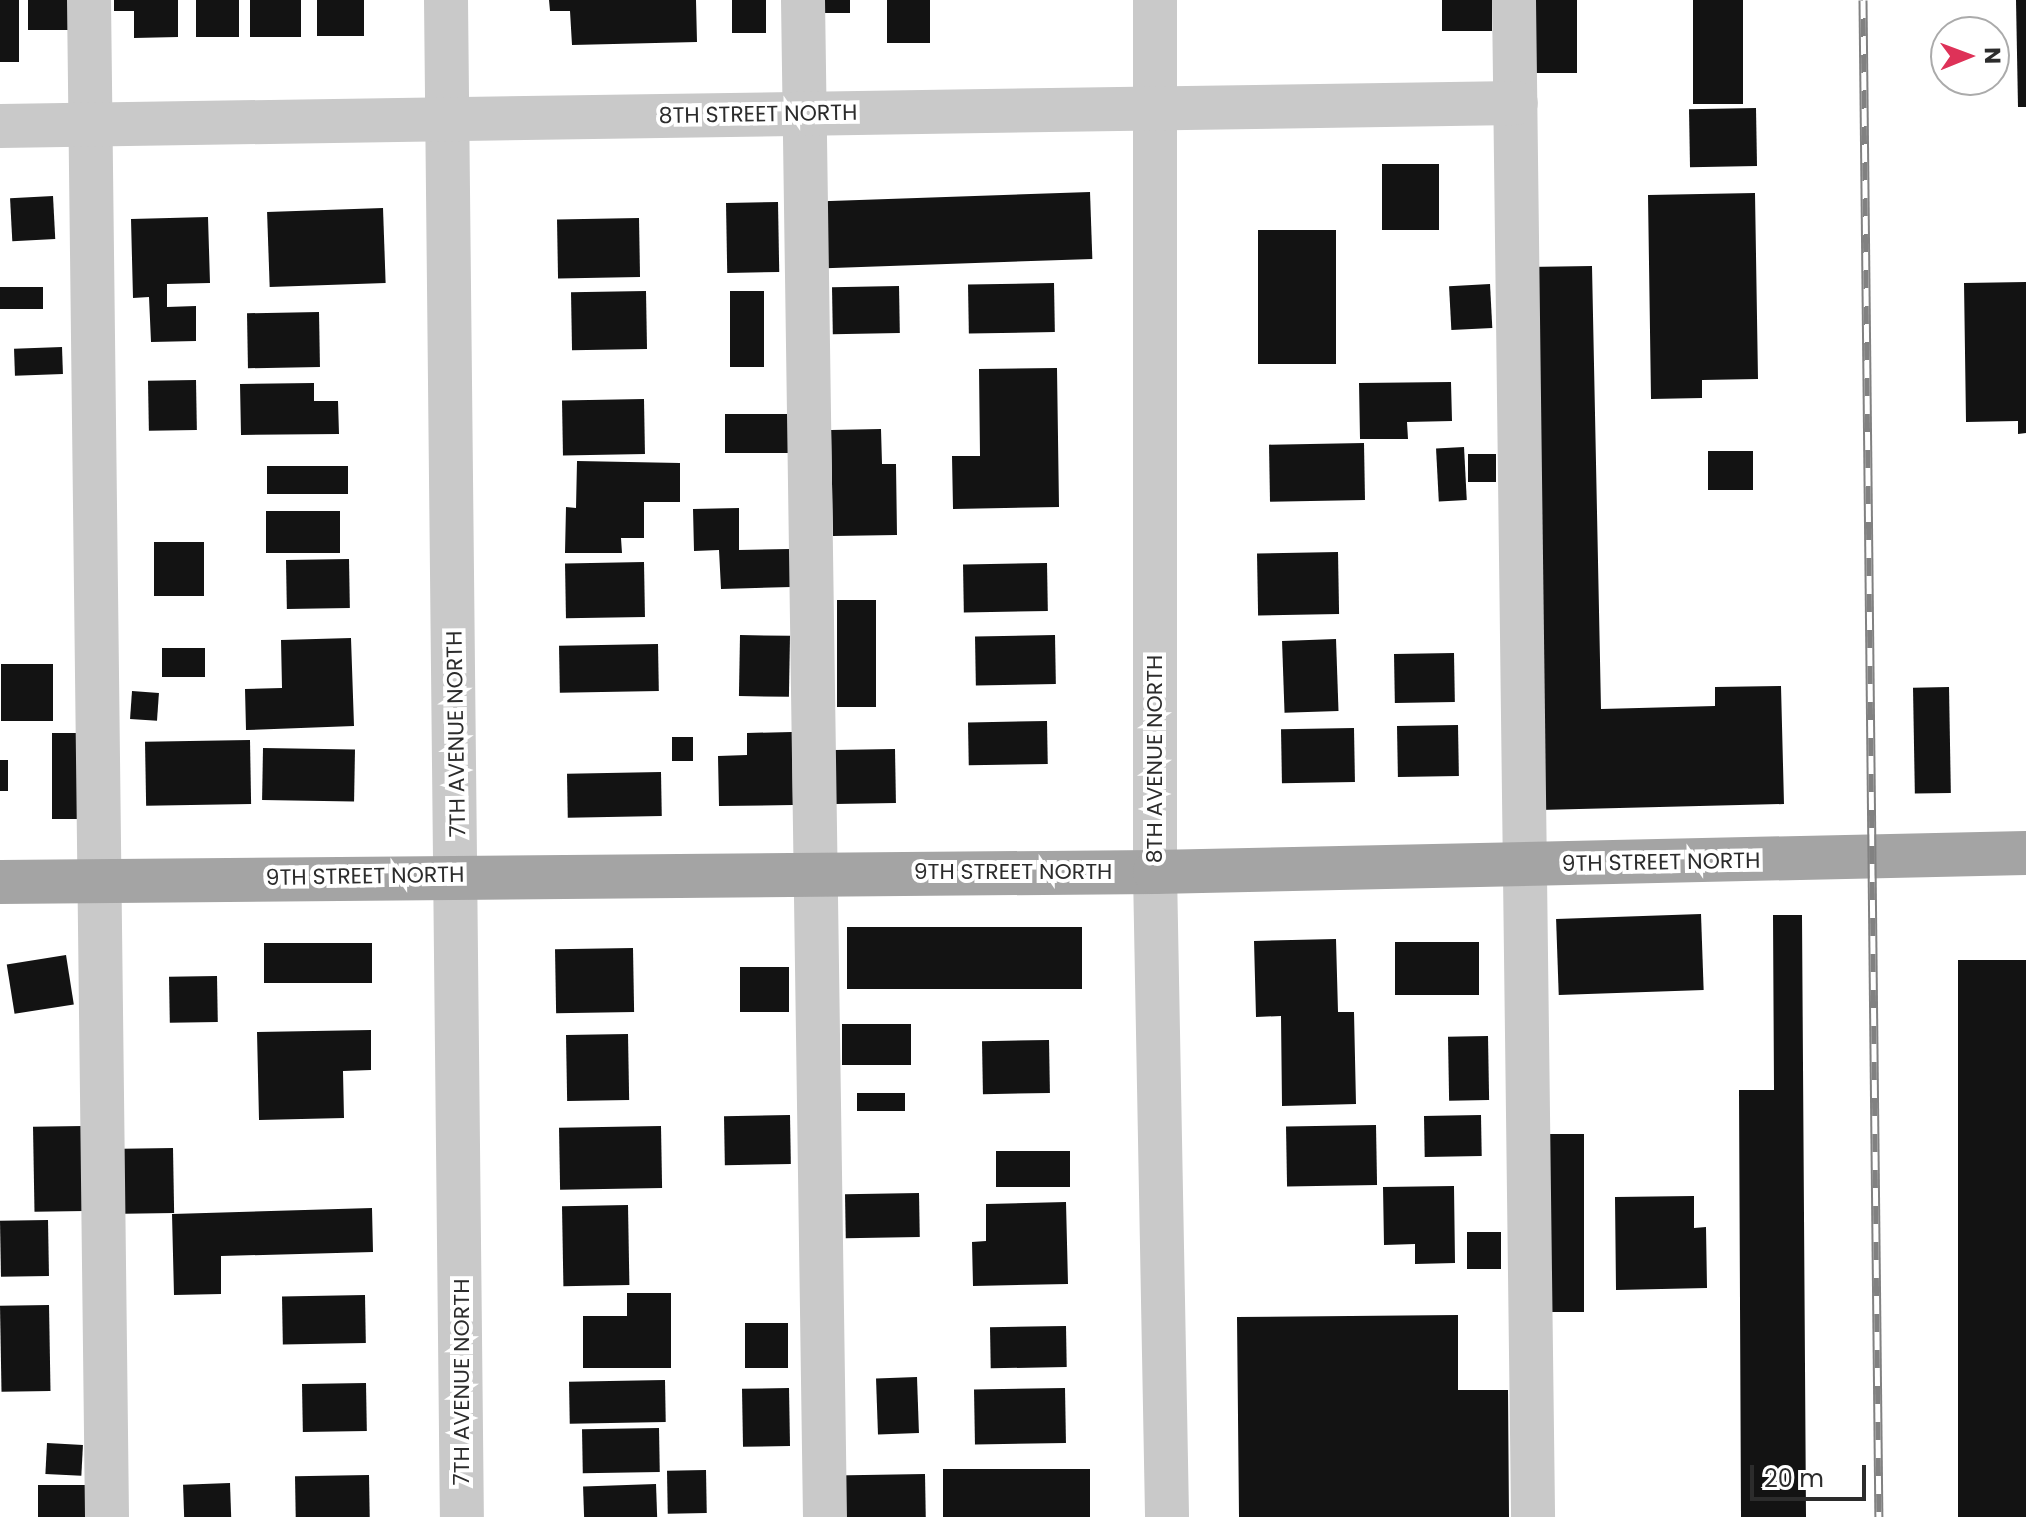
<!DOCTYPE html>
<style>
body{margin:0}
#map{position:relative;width:2026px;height:1517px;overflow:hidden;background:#fff;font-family:Poppins,sans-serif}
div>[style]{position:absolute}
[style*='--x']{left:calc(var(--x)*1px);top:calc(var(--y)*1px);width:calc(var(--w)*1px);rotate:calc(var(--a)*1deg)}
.building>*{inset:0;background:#131313;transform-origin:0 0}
.minor>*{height:44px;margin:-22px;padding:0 22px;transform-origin:22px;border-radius:22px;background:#c9c9c9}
.major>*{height:44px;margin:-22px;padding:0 22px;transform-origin:22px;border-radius:22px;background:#a4a4a4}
.rail>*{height:9px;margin-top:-4.5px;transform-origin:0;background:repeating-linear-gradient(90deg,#fff 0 18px,#818181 0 36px);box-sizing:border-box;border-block:2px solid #818181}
span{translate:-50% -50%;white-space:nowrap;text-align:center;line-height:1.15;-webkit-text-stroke:8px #fff;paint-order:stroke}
.street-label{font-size:22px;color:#2c2c2c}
.north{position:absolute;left:1930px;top:16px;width:80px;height:80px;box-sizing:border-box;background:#fff;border:2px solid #ababab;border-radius:50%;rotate:89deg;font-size:22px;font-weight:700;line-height:32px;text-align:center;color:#2c2c2c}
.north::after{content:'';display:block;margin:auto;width:28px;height:36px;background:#de3258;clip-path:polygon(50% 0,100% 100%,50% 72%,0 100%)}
.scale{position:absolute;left:1750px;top:1465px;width:116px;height:36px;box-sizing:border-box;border:4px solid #2c2c2c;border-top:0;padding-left:10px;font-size:24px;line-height:28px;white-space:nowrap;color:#2c2c2c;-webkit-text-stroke:6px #fff;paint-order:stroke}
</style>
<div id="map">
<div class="building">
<i style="left:0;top:0;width:19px;height:62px"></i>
<i style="left:28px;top:0;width:52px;height:30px"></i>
<i style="clip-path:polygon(114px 0,178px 0,178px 37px,134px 38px,134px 11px,114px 11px)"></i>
<i style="left:196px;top:0;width:43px;height:37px"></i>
<i style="left:250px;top:0;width:51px;height:37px"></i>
<i style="left:317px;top:0;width:47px;height:36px"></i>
<i style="clip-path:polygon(549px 0,696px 0,697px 42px,572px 45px,570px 11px,550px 11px)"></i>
<i style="left:732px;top:0;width:34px;height:33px"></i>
<i style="left:825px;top:0;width:25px;height:13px"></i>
<i style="left:887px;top:0;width:43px;height:43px"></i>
<i style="left:1442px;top:0;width:50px;height:31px"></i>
<i style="left:1536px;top:0;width:41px;height:73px"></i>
<i style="left:1693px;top:0;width:50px;height:104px"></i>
<i style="clip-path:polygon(2016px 0,2026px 0,2026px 107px,2018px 107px)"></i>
<i style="left:1756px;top:108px;width:58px;height:67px;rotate:89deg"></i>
<i style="left:1382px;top:164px;width:57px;height:66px"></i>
<i style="left:1090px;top:192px;width:67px;height:267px;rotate:88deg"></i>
<i style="clip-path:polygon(1755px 193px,1758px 379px,1702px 380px,1702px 398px,1651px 399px,1648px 195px)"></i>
<i style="left:53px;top:196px;width:43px;height:43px;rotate:87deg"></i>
<i style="left:778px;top:202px;width:70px;height:52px;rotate:89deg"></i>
<i style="left:383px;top:208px;width:75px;height:116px;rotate:88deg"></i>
<i style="clip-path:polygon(208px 217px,210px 283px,167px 284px,167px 307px,196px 306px,196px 341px,151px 342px,149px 297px,133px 298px,131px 219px)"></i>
<i style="left:639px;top:218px;width:59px;height:82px;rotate:89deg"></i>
<i style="left:1336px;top:230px;width:134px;height:78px;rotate:90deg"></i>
<i style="clip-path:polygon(1592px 266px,1601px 709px,1715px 706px,1715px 687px,1781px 686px,1784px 804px,1539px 810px,1527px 267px)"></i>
<i style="clip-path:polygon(2026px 282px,2026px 433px,2018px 434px,2018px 421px,1966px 422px,1964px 283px)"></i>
<i style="left:1054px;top:283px;width:49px;height:86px;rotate:89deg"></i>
<i style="left:1490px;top:284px;width:44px;height:41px;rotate:87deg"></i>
<i style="left:899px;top:286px;width:47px;height:67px;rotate:89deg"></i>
<i style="left:0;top:287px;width:43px;height:22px"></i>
<i style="left:646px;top:291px;width:58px;height:75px;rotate:89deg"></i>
<i style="left:730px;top:291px;width:34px;height:76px"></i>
<i style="left:319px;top:312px;width:55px;height:72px;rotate:89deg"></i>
<i style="left:62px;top:347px;width:27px;height:48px;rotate:88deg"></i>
<i style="clip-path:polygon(1057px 368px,1059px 507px,953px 509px,952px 456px,980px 456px,979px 369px)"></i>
<i style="left:196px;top:380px;width:50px;height:48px;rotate:89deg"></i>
<i style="clip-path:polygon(1451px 382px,1452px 421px,1407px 422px,1408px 439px,1360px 439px,1359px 383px)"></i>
<i style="clip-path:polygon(314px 383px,314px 401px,338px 401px,339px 434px,241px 435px,240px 384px)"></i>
<i style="left:644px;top:399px;width:55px;height:82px;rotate:89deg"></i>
<i style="left:725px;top:414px;width:63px;height:39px"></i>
<i style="clip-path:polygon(881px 429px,882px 464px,896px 464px,897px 535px,833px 536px,831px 430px)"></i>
<i style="left:1364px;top:443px;width:57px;height:95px;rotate:89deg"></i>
<i style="left:1464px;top:447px;width:53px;height:28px;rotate:87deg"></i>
<i style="left:1753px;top:451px;width:39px;height:45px;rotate:90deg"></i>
<i style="left:1468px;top:454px;width:28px;height:28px"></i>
<i style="clip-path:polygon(577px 461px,680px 463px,680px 502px,644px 502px,644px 538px,621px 538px,622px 553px,565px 553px,566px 507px,576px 508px)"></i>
<i style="left:348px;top:466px;width:28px;height:81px;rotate:90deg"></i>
<i style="clip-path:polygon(739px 508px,739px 550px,790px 549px,791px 587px,721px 589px,719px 550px,694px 551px,693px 509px)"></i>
<i style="left:340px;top:511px;width:42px;height:74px;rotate:90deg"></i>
<i style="left:154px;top:542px;width:50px;height:54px"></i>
<i style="left:1338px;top:552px;width:62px;height:81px;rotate:89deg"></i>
<i style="left:349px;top:559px;width:49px;height:63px;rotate:89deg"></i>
<i style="left:644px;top:562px;width:55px;height:79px;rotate:89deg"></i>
<i style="left:1047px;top:563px;width:48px;height:84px;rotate:89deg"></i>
<i style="left:837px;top:600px;width:39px;height:107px"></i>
<i style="left:740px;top:635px;width:50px;height:61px;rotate:1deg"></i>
<i style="left:1055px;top:635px;width:49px;height:80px;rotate:89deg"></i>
<i style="clip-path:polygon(351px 638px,354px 726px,246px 730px,245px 689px,282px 688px,281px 640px)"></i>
<i style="left:1336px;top:639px;width:72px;height:54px;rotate:88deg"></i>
<i style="left:658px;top:644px;width:47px;height:99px;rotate:89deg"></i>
<i style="left:162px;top:648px;width:43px;height:29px"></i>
<i style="left:1454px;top:653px;width:49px;height:60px;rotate:89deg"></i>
<i style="left:1px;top:664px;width:52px;height:57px"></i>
<i style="left:1949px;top:687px;width:106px;height:36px;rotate:89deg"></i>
<i style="left:132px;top:691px;width:27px;height:28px;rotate:4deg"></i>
<i style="left:1047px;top:721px;width:43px;height:79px;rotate:89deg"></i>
<i style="left:1458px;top:725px;width:51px;height:61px;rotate:89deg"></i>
<i style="left:1354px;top:728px;width:54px;height:73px;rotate:89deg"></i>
<i style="clip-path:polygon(792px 732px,793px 805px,719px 806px,718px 756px,747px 755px,747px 733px)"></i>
<i style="left:52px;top:733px;width:38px;height:86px"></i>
<i style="left:672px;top:737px;width:21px;height:24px"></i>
<i style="left:250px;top:740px;width:64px;height:105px;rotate:89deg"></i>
<i style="left:263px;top:748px;width:92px;height:52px;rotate:1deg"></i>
<i style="left:895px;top:749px;width:54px;height:61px;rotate:89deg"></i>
<i style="left:0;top:760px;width:8px;height:31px"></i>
<i style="left:661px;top:772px;width:44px;height:94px;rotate:89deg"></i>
<i style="left:1701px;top:914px;width:76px;height:145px;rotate:88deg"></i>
<i style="clip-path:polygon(1773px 915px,1802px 915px,1806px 1517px,1741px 1517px,1739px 1090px,1774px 1090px)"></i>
<i style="left:847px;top:927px;width:235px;height:62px"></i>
<i style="clip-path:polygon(1336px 939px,1338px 1012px,1354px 1012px,1356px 1104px,1282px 1106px,1281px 1016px,1256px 1017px,1254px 941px)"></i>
<i style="left:1395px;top:942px;width:84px;height:53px"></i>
<i style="left:372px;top:943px;width:40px;height:108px;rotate:90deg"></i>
<i style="left:633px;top:948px;width:64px;height:78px;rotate:89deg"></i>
<i style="left:66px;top:955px;width:50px;height:60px;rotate:81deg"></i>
<i style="left:1958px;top:960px;width:68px;height:557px"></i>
<i style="left:789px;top:967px;width:45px;height:49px;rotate:90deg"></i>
<i style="left:217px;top:976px;width:46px;height:48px;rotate:89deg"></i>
<i style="left:911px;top:1024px;width:41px;height:69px;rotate:90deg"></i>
<i style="clip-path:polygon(371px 1030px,371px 1070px,343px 1071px,344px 1118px,259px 1120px,257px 1032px)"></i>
<i style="left:628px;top:1034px;width:66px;height:62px;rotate:89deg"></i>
<i style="left:1488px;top:1036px;width:64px;height:40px;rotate:89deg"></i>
<i style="left:1049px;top:1040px;width:53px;height:67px;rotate:89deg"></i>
<i style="left:857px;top:1093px;width:48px;height:18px"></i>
<i style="left:790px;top:1115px;width:49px;height:66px;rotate:89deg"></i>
<i style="left:1481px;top:1115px;width:41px;height:57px;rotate:89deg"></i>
<i style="left:1376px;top:1125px;width:60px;height:90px;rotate:89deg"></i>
<i style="left:83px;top:1126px;width:85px;height:50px;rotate:89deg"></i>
<i style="left:661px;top:1126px;width:62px;height:102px;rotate:89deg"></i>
<i style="left:1539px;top:1134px;width:45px;height:178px"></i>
<i style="left:173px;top:1148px;width:65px;height:50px;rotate:89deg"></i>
<i style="left:1070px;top:1151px;width:36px;height:74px;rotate:90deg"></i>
<i style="clip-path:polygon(1454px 1186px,1455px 1263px,1415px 1264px,1415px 1244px,1384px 1245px,1383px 1187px)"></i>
<i style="left:919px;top:1193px;width:44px;height:74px;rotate:89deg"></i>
<i style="clip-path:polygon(1694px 1196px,1694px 1228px,1706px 1227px,1707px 1288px,1616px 1290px,1615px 1197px)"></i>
<i style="clip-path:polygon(1066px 1202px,1068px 1284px,973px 1286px,972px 1242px,986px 1241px,986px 1204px)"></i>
<i style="left:628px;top:1205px;width:80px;height:66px;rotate:89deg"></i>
<i style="clip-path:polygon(372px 1208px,373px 1252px,221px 1256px,221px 1294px,174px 1295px,172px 1214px)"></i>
<i style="left:48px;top:1220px;width:56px;height:48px;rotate:89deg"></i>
<i style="left:1501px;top:1232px;width:37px;height:34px;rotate:90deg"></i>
<i style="clip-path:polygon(627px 1293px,671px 1293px,671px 1368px,583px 1368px,583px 1316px,627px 1316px)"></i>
<i style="left:365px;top:1295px;width:48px;height:83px;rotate:89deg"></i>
<i style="left:49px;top:1305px;width:86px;height:49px;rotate:89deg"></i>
<i style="clip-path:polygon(1458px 1315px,1458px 1390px,1508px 1390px,1509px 1517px,1239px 1517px,1237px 1317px)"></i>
<i style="left:745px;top:1323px;width:43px;height:45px"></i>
<i style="left:1066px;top:1326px;width:41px;height:76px;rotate:89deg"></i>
<i style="left:917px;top:1377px;width:56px;height:41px;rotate:88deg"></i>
<i style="left:665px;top:1380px;width:42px;height:96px;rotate:89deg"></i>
<i style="left:366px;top:1383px;width:48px;height:64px;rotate:89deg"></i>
<i style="left:789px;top:1388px;width:58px;height:47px;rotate:89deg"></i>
<i style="left:1065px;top:1388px;width:55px;height:91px;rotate:89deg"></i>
<i style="left:659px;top:1428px;width:44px;height:77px;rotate:89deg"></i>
<i style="left:47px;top:1443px;width:36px;height:31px;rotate:3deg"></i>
<i style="left:1090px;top:1469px;width:48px;height:147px;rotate:90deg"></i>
<i style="left:706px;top:1470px;width:43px;height:39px;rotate:89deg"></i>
<i style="left:925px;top:1474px;width:43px;height:91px;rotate:89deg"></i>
<i style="left:369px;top:1475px;width:42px;height:74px;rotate:89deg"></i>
<i style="left:230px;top:1483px;width:34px;height:47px;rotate:88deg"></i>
<i style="left:656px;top:1484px;width:33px;height:73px;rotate:88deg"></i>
<i style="left:86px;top:1485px;width:32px;height:48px;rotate:90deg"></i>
</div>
<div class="minor">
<i style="--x:89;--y:0;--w:1517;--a:89.32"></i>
<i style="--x:446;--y:0;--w:1517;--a:89.4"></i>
<i style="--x:803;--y:0;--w:1517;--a:89.17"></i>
<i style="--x:1155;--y:0;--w:872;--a:90"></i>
<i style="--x:1155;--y:872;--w:645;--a:88.93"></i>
<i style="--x:1514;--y:0;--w:1517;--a:89.28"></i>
<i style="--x:0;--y:126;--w:1516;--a:-0.87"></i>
</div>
<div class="major">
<i style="--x:0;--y:882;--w:1155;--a:-0.5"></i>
<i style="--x:1155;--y:872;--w:871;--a:-1.25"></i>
</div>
<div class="rail">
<i style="--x:1863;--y:0;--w:1517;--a:89.4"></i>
</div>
<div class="street-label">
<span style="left:758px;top:114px;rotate:-1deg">8TH STREET NORTH</span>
<span style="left:456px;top:734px;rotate:-91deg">7TH AVENUE NORTH</span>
<span style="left:1155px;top:759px;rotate:-90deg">8TH AVENUE NORTH</span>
<span style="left:1661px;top:862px;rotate:-1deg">9TH STREET NORTH</span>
<span style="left:1013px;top:872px">9TH STREET NORTH</span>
<span style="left:365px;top:876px;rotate:-1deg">9TH STREET NORTH</span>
<span style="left:462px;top:1382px;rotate:-90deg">7TH AVENUE NORTH</span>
</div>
<div class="north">N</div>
<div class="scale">20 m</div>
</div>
